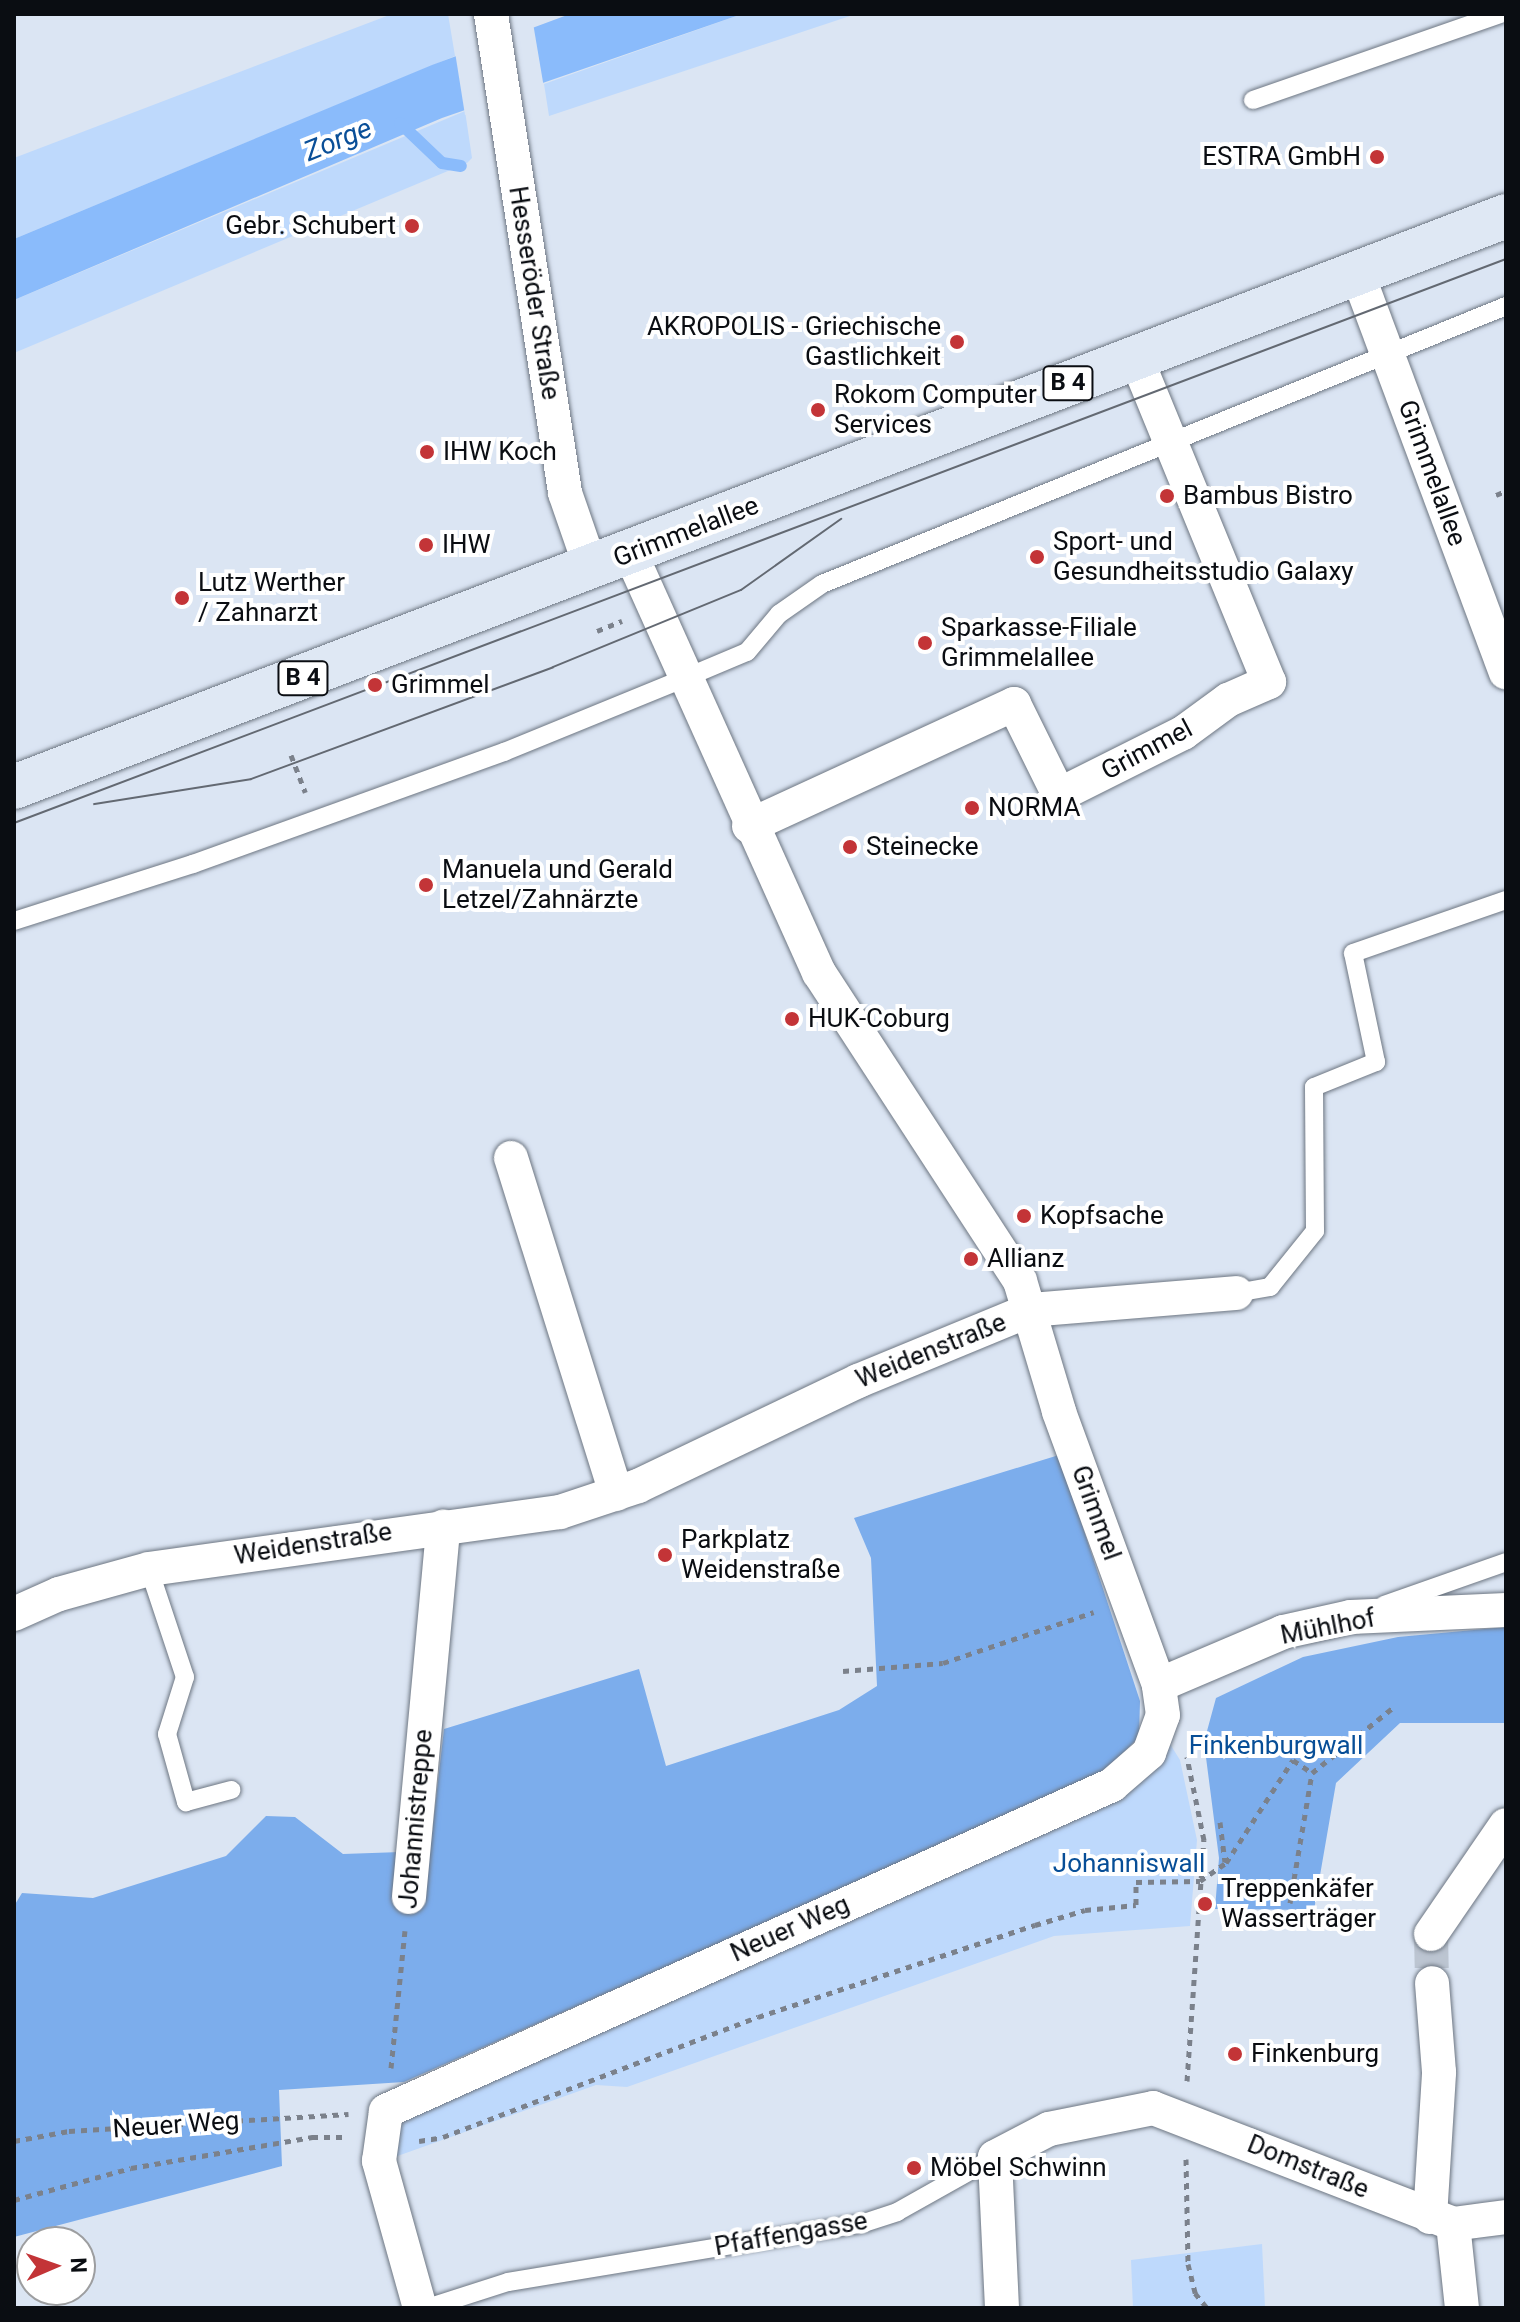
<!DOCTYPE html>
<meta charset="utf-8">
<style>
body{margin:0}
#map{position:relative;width:1520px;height:2322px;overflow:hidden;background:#dbe5f3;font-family:Roboto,sans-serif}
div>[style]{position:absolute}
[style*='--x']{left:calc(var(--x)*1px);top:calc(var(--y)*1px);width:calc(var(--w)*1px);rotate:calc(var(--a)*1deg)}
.green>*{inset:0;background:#bed9fc}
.forest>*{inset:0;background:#7cadec}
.water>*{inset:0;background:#8abbfb}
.pier>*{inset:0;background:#dbe5f3}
.stream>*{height:12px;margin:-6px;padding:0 6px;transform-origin:6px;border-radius:6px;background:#8abbfb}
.street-tunnel>*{height:34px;margin-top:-17px;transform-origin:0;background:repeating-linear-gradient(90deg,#bcc5d1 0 34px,transparent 0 51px)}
.path>*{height:5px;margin-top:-2.5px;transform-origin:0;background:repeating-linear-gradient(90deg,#7b818b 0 6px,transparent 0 12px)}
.roads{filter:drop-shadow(0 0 2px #6d7682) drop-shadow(0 0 2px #6d7682)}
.lane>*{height:18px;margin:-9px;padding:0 9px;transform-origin:9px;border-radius:9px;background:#fff}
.street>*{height:34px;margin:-17px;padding:0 17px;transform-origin:17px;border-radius:17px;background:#fff}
.primary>*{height:44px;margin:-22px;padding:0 22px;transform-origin:22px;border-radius:22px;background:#dfe8f4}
.tram>*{height:2px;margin:-1px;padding:0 1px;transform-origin:1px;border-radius:1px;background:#636972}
.dots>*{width:22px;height:22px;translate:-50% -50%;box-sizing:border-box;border:4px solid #fff;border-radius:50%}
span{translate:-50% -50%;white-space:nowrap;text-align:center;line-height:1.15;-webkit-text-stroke:8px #fff;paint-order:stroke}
.shield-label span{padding:2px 6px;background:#fff;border:2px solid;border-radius:6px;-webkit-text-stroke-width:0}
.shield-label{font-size:24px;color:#0a0d12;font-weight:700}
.poi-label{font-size:26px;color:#0a0d12}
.right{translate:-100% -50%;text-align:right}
.left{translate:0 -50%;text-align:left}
.street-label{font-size:26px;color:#0a0d12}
.park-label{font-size:26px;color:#074e97}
.water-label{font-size:28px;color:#0a4f98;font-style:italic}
.frame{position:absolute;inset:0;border:16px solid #0a0d12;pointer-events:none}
.north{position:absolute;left:16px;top:2226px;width:80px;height:80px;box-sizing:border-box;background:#fff;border:2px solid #9d9ea0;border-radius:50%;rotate:88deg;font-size:22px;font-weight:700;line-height:32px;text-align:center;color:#0a0d12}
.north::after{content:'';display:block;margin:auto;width:28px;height:36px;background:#c33437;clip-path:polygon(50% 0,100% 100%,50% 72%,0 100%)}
</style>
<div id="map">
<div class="green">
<i style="clip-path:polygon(392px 14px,448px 14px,455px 56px,14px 239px,14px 158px)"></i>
<i style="clip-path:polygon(742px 14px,856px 14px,549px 116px,544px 84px)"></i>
<i style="clip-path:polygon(465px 111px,472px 158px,467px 163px,14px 353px,14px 300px)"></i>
<i style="clip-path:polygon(1170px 1744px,1180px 1760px,1197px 1840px,1190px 1926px,1054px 1936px,627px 2087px,596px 2085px,392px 2158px,398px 2120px)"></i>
<i style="clip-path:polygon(1262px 2244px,1265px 2308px,1133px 2308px,1131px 2260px)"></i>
</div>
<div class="forest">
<i style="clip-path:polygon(1059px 1455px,1140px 1701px,1139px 1737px,1100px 1776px,404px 2082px,279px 2090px,282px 2166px,14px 2237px,14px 1906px,22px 1893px,93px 1898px,226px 1856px,266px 1816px,295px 1817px,343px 1854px,430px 1851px,444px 1729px,639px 1669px,666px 1766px,839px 1710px,877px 1686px,871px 1558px,854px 1518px)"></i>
<i style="clip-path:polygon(1506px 1627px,1506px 1723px,1400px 1723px,1336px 1783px,1314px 1910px,1215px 1909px,1219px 1858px,1204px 1742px,1216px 1698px,1303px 1657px,1398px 1637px)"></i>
</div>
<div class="water">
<i style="clip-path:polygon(570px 14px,742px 14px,442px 118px,14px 300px,14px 239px,432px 65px)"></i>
</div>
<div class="pier">
<i style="clip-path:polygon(533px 23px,544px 88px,465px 115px,455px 52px)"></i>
</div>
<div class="stream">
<i style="--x:400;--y:123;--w:58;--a:43.6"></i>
<i style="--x:442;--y:163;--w:19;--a:9"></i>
</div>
<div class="street-tunnel">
<i style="--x:1431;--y:1934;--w:49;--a:88.8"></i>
</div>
<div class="path">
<i style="--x:1496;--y:495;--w:11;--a:-22"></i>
<i style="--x:597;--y:631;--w:27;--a:-22"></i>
<i style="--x:291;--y:755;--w:40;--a:69"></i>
<i style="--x:843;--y:1671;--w:100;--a:-4.6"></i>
<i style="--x:943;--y:1663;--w:159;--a:-18.7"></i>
<i style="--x:1220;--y:1822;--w:40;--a:82.9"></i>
<i style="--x:1290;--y:1903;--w:132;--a:-80.4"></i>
<i style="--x:1312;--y:1773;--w:107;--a:-38.9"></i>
<i style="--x:391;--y:2068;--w:138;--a:-84.2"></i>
<i style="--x:1187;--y:2081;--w:242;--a:-86"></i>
<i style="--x:1204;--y:1840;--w:85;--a:-101.6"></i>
<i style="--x:14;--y:2141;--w:56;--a:-10.3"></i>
<i style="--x:69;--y:2131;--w:280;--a:-3.5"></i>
<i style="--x:419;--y:2141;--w:24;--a:-9"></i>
<i style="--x:443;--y:2137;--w:337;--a:-20.9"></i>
<i style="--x:758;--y:2017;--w:292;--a:-18.4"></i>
<i style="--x:1035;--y:1925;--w:52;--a:-16.7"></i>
<i style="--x:1085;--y:1910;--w:51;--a:-5.6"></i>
<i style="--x:1136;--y:1905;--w:23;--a:-90"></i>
<i style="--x:1136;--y:1882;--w:64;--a:-0.9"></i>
<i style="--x:1200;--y:1881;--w:32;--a:-35"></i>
<i style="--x:1226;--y:1863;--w:123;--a:-57"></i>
<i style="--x:1293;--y:1760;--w:23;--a:34"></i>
<i style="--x:1186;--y:2159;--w:105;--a:88.9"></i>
<i style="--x:1188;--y:2264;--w:30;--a:76"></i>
<i style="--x:1195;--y:2293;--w:19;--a:51"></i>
<i style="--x:14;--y:2200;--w:121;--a:-15.3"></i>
<i style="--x:131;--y:2168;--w:184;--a:-9.7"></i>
<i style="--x:312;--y:2137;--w:34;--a:0"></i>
</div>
<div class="roads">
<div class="lane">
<i style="--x:1253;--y:100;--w:262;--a:-19.2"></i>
<i style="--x:14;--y:921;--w:188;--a:-17.7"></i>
<i style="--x:193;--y:864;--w:331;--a:-19.8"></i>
<i style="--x:504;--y:752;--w:196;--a:-22.2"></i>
<i style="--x:685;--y:678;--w:67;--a:-22.8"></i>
<i style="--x:747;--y:652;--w:50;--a:-49.9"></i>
<i style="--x:779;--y:614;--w:52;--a:-34.9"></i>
<i style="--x:822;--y:584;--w:738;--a:-22.12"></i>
<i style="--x:1236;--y:1293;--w:35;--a:-10"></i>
<i style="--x:1270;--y:1287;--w:72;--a:-51.2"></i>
<i style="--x:1315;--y:1231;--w:144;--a:-90.4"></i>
<i style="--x:1314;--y:1087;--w:67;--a:-22"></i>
<i style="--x:1376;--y:1062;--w:111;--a:-101.9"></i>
<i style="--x:1353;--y:953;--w:162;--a:-19.1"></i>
<i style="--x:149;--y:1569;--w:114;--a:71.6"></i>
<i style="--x:185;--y:1677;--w:60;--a:107.5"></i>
<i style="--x:167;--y:1734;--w:71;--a:74.4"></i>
<i style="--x:186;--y:1802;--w:47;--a:-14.9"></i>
<i style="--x:1384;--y:1605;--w:129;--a:-19.4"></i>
<i style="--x:427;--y:2308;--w:85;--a:-17.8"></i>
<i style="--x:508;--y:2282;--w:361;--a:-9.4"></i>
<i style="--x:864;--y:2223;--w:35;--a:-18"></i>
<i style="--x:897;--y:2212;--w:112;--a:-29.3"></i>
</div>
<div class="street">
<i style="--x:491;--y:14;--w:485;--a:81.2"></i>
<i style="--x:565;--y:493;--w:79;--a:70.9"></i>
<i style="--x:1358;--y:275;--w:424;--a:69.6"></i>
<i style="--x:749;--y:826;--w:292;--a:-24.7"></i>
<i style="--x:1014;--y:704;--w:102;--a:63.7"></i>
<i style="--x:1059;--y:795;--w:139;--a:-26.6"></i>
<i style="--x:1183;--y:733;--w:56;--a:-36.3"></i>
<i style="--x:1228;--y:700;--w:45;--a:-23.7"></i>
<i style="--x:1269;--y:682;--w:352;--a:-112.3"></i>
<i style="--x:511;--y:1158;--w:352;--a:72.6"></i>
<i style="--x:14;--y:1614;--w:49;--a:-24"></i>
<i style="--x:59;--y:1594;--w:93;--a:-15.5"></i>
<i style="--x:149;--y:1569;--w:415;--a:-7.9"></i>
<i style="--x:560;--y:1512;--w:82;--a:-18.4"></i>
<i style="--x:638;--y:1486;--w:244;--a:-25.5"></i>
<i style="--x:858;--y:1381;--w:186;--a:-22.4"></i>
<i style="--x:1030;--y:1310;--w:207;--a:-4.7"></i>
<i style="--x:1159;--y:1685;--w:135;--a:-23.1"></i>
<i style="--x:1283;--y:1632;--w:70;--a:-12.4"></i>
<i style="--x:1351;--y:1617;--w:155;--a:-2.6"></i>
<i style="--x:409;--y:1897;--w:372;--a:-84.7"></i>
<i style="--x:1431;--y:1934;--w:132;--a:-55.5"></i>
<i style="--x:1430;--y:2217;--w:145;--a:-86.4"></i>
<i style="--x:1439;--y:2072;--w:89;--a:-94.5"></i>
<i style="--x:1453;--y:2224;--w:84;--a:83.9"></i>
<i style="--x:420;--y:2308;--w:153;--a:-105.6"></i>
<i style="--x:379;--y:2161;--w:50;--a:-82"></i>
<i style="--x:386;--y:2111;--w:796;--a:-24.18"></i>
<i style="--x:1112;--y:1785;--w:49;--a:-40.9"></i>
<i style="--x:1149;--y:1753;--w:40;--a:-69.8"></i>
<i style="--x:1163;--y:1715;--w:30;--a:-98"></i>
<i style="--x:1159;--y:1685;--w:292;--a:-110.1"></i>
<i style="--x:1059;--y:1411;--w:136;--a:-106.7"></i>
<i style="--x:1020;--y:1281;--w:368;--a:-123.1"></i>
<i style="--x:819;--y:973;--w:459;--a:-114.2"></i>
<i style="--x:1002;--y:2308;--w:151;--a:-92.7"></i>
<i style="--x:995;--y:2157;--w:61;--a:-27.4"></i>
<i style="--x:1049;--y:2129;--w:106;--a:-11.4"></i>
<i style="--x:1153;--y:2108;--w:322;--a:21.1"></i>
<i style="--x:1453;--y:2224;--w:53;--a:-7.5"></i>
</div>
<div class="primary">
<i style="--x:14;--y:787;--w:1598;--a:-20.94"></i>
</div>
</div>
<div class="tram">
<i style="--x:94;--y:804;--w:159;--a:-9"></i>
<i style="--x:251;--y:779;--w:322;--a:-20.3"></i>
<i style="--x:553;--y:667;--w:203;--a:-22.3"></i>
<i style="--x:741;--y:590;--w:123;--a:-35.4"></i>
<i style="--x:14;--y:823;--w:1595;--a:-20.71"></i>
</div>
<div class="dots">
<i style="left:1377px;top:157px;background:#c33437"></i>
<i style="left:412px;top:226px;background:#c33437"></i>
<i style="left:957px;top:342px;background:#c33437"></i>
<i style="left:818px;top:410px;background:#c33437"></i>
<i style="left:427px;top:452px;background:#c33437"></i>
<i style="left:1167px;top:496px;background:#c33437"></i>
<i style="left:426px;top:545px;background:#c33437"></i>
<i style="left:1037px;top:557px;background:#c33437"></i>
<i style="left:182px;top:598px;background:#c33437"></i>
<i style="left:925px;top:643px;background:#c33437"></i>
<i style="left:375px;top:685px;background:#c33437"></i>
<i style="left:972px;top:808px;background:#c33437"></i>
<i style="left:850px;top:847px;background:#c33437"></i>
<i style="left:426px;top:885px;background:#c33437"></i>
<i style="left:792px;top:1019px;background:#c33437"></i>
<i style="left:1024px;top:1216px;background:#c33437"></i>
<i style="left:971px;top:1259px;background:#c33437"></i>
<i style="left:665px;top:1555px;background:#c33437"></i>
<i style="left:1205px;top:1904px;background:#c33437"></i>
<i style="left:1235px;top:2054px;background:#c33437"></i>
<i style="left:914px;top:2168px;background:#c33437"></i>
</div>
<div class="shield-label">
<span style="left:1068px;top:383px">B 4</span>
<span style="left:303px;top:678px">B 4</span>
</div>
<div class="poi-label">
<span class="right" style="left:1361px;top:157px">ESTRA GmbH</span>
<span class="right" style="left:396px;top:226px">Gebr. Schubert</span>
<span class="right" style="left:941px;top:342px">AKROPOLIS - Griechische<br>Gastlichkeit</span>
<span class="left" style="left:834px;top:410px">Rokom Computer<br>Services</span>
<span class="left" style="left:443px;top:452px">IHW Koch</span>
<span class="left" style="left:1183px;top:496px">Bambus Bistro</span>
<span class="left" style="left:1053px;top:557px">Sport- und<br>Gesundheitsstudio Galaxy</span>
<span class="left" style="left:442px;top:545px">IHW</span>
<span class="left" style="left:198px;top:598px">Lutz Werther<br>/ Zahnarzt</span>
<span class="left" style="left:941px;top:643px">Sparkasse-Filiale<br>Grimmelallee</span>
<span class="left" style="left:391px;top:685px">Grimmel</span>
<span class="left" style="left:988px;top:808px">NORMA</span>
<span class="left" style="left:866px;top:847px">Steinecke</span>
<span class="left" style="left:442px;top:885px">Manuela und Gerald<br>Letzel/Zahnärzte</span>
<span class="left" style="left:808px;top:1019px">HUK-Coburg</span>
<span class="left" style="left:1040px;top:1216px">Kopfsache</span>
<span class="left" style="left:987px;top:1259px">Allianz</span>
<span class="left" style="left:681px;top:1555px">Parkplatz<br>Weidenstraße</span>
<span class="left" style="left:1221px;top:1904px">Treppenkäfer<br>Wasserträger</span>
<span class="left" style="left:1251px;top:2054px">Finkenburg</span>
<span class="left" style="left:930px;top:2168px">Möbel Schwinn</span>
</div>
<div class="street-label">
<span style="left:534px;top:293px;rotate:81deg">Hesseröder Straße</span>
<span style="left:1432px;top:473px;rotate:70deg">Grimmelallee</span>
<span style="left:686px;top:532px;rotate:-21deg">Grimmelallee</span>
<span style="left:1147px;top:750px;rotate:-28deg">Grimmel</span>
<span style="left:931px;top:1351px;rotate:-22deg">Weidenstraße</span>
<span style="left:1096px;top:1513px;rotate:70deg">Grimmel</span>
<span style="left:313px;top:1544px;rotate:-9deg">Weidenstraße</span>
<span style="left:1328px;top:1627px;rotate:-11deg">Mühlhof</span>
<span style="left:416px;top:1819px;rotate:-85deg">Johannistreppe</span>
<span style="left:790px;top:1929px;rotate:-24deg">Neuer Weg</span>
<span style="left:176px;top:2125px;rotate:-4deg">Neuer Weg</span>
<span style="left:1308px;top:2167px;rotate:22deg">Domstraße</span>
<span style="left:791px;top:2234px;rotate:-10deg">Pfaffengasse</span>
</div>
<div class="park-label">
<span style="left:1276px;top:1746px">Finkenburgwall</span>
<span style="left:1129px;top:1864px">Johanniswall</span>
</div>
<div class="water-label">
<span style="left:338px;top:140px;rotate:-22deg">Zorge</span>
</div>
<div class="frame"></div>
<div class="north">N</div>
</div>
